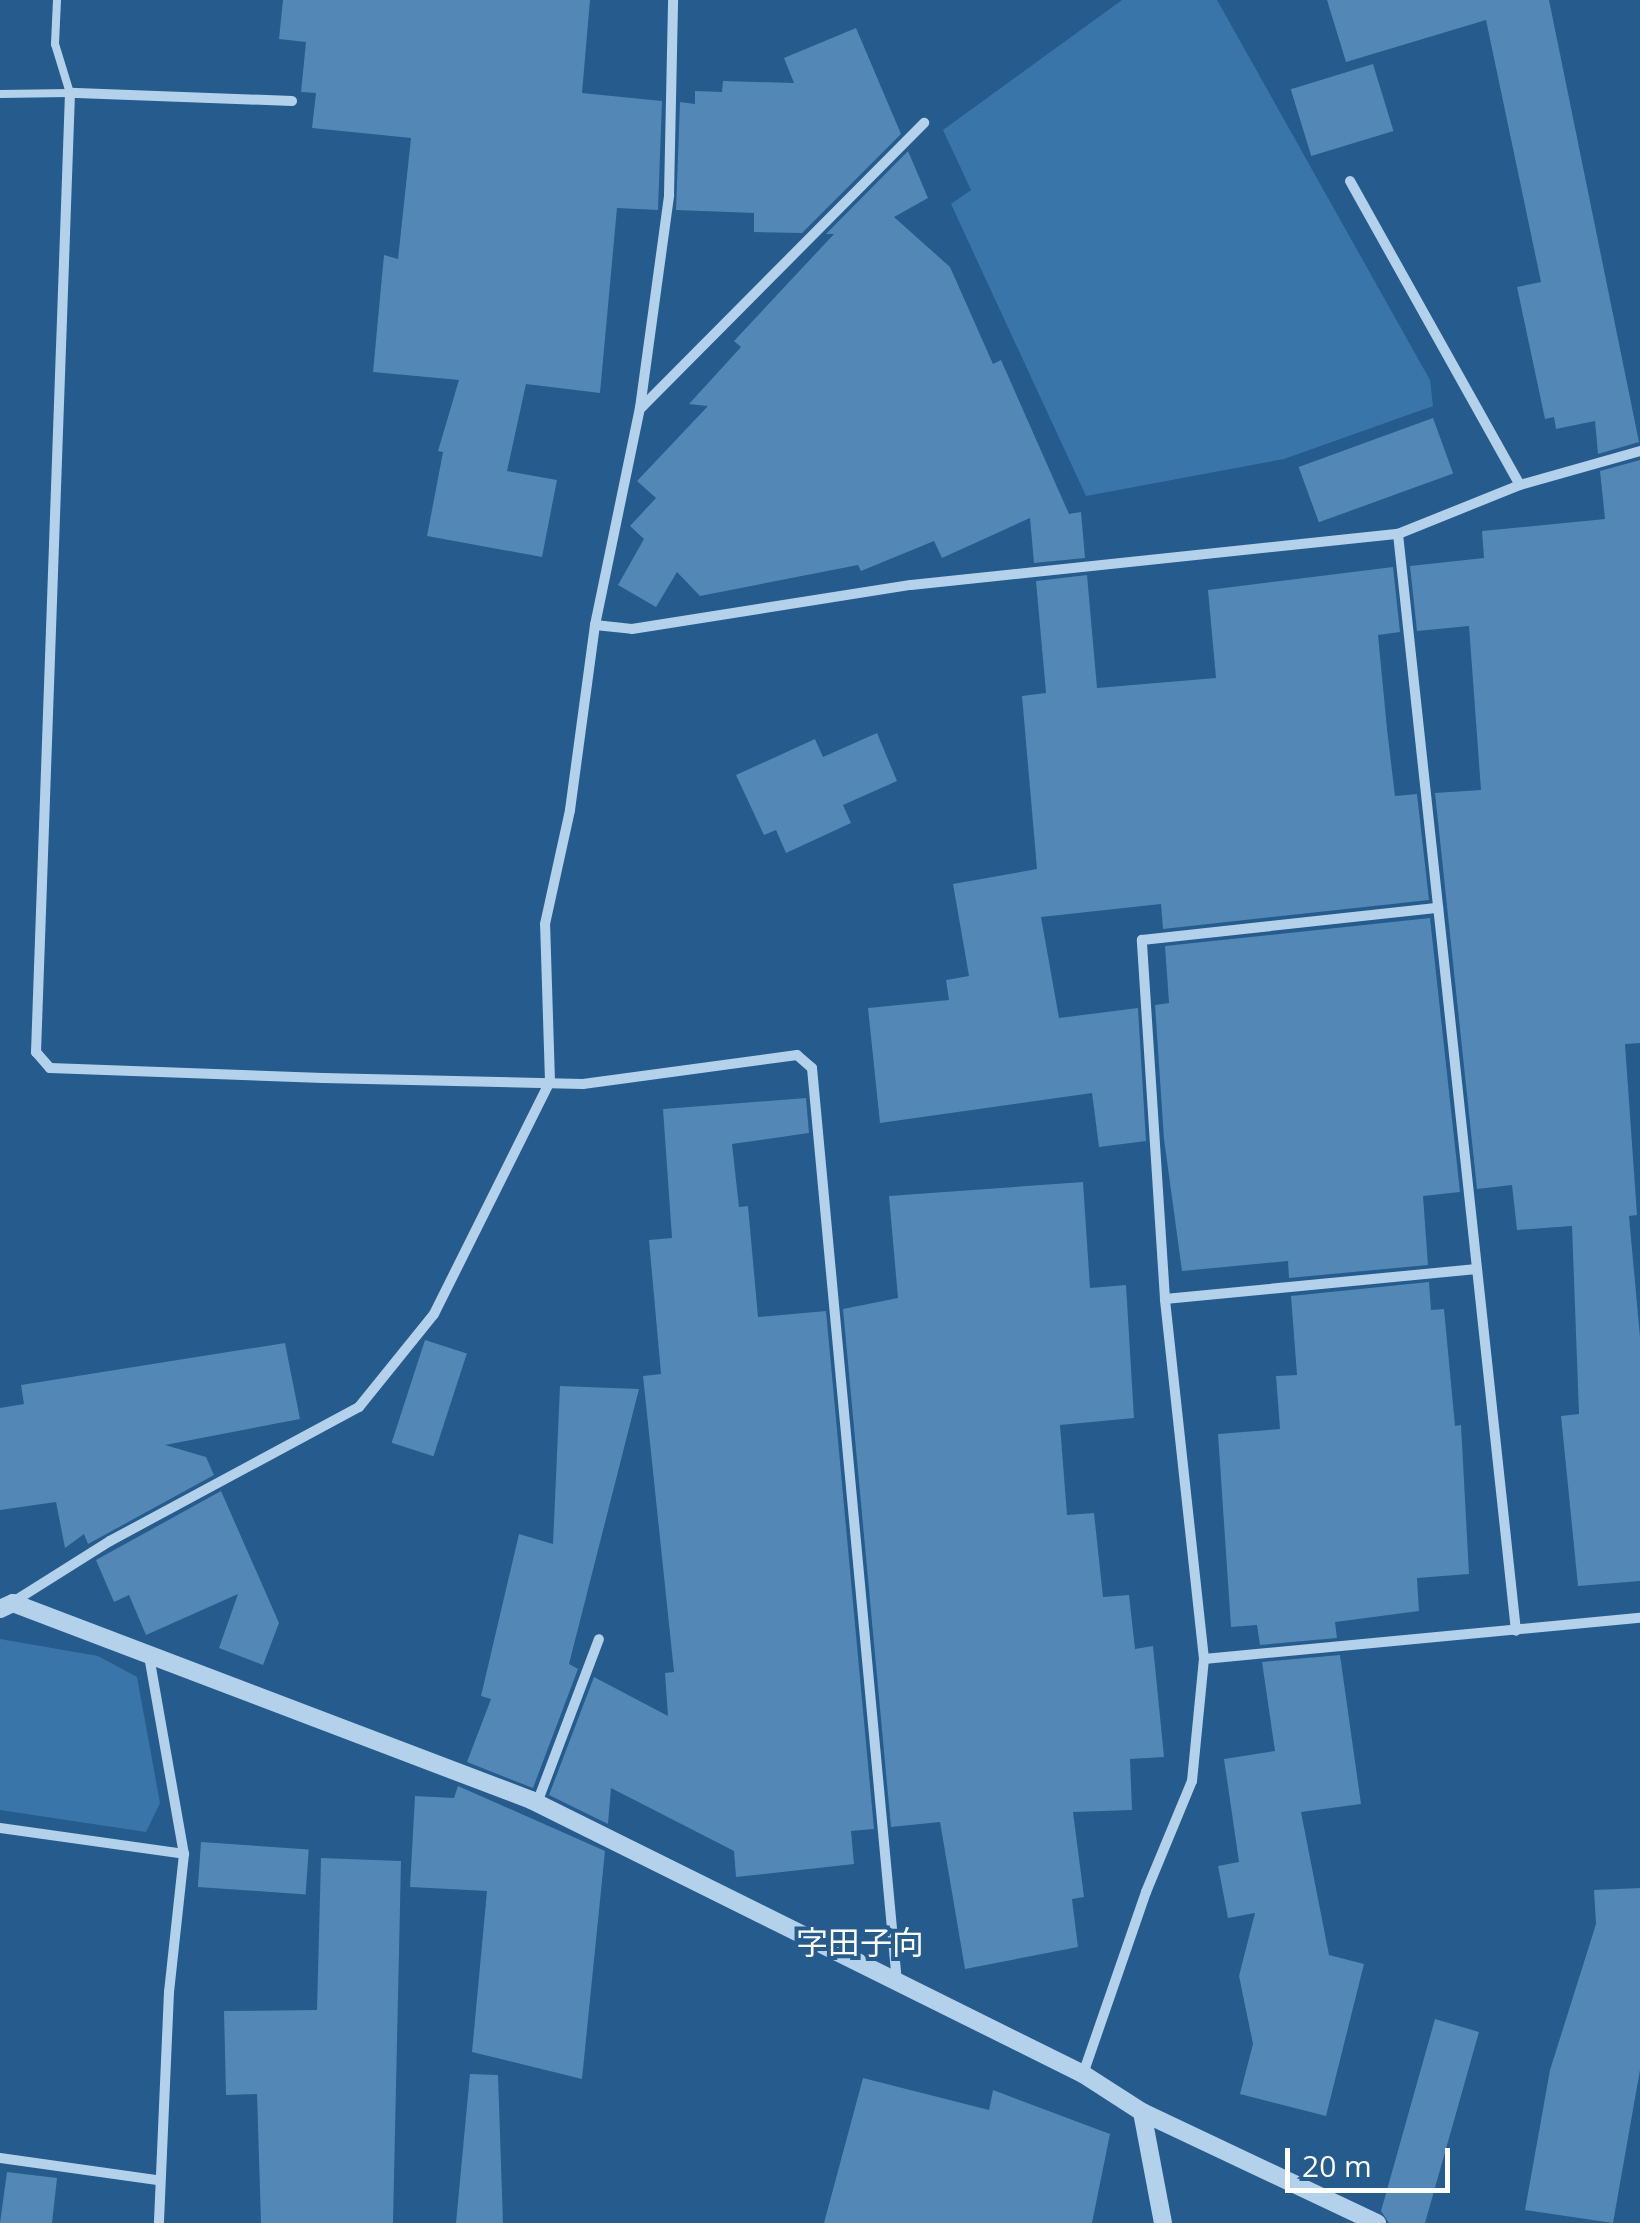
<!DOCTYPE html>
<meta charset="utf-8">
<style>
body{margin:0}
#map{position:relative;width:1640px;height:2223px;overflow:hidden;background:#255b8d;font-family:"Open Sans","Noto Sans JP",sans-serif}
div>[style]{position:absolute}
[style*='--x']{left:calc(var(--x)*1px);top:calc(var(--y)*1px);width:calc(var(--w)*1px);rotate:calc(var(--a)*1deg)}
.green>*{inset:0;background:#3a75aa}
.building>*{inset:0;background:#5287b6;transform-origin:0 0}
.service>*{height:8px;margin:-4px;padding:0 4px;transform-origin:4px;border-radius:4px;background:#b4d1eb}
.minor>*{height:10px;margin:-5px;padding:0 5px;transform-origin:5px;border-radius:5px;background:#b4d1eb}
.tertiary>*{height:18px;margin:-9px;padding:0 9px;transform-origin:9px;border-radius:9px;background:#b4d1eb}
span{translate:-50% -50%;white-space:nowrap;text-align:center;line-height:1.15;-webkit-text-stroke:8px #255b8d;paint-order:stroke}
.quarter-label{font-size:32px;color:#fff}
.scale{position:absolute;left:1285px;top:2148px;width:165px;height:45px;box-sizing:border-box;border:5px solid #fff;border-top:0;padding-left:12px;font-size:30px;line-height:35px;white-space:nowrap;color:#fff;-webkit-text-stroke:8px #255b8d;paint-order:stroke}
</style>
<div id="map">
<div class="green">
<i style="clip-path:polygon(1122px 0,1217px 0,1430px 380px,1433px 406px,1284px 459px,1086px 496px,951px 204px,971px 190px,943px 130px)"></i>
<i style="clip-path:polygon(0 1639px,98px 1656px,137px 1677px,160px 1803px,146px 1832px,0 1810px)"></i>
</div>
<div class="building">
<i style="clip-path:polygon(283px 0,590px 0,582px 93px,662px 101px,658px 210px,617px 208px,600px 393px,526px 384px,507px 471px,557px 480px,542px 557px,427px 536px,443px 452px,438px 451px,459px 380px,373px 372px,384px 255px,398px 259px,411px 138px,312px 128px,316px 93px,301px 92px,306px 42px,279px 39px)"></i>
<i style="clip-path:polygon(1327px 0,1549px 0,1639px 442px,1598px 454px,1595px 421px,1556px 429px,1554px 417px,1545px 419px,1517px 287px,1541px 282px,1486px 20px,1346px 62px)"></i>
<i style="clip-path:polygon(856px 28px,901px 134px,802px 233px,754px 232px,754px 213px,676px 210px,680px 102px,695px 104px,695px 91px,722px 92px,723px 81px,794px 83px,784px 58px)"></i>
<i style="left:1373px;top:64px;width:70px;height:86px;rotate:73deg"></i>
<i style="clip-path:polygon(908px 151px,928px 198px,894px 217px,950px 267px,993px 364px,1001px 360px,1069px 514px,1081px 512px,1085px 558px,1034px 563px,1030px 518px,942px 558px,934px 541px,861px 571px,858px 565px,700px 596px,677px 572px,656px 607px,618px 585px,644px 539px,630px 526px,656px 498px,637px 481px,708px 406px,689px 404px,741px 347px,734px 341px,834px 234px,826px 234px)"></i>
<i style="left:1433px;top:418px;width:59px;height:143px;rotate:70deg"></i>
<i style="clip-path:polygon(1640px 460px,1640px 1043px,1625px 1044px,1637px 1215px,1629px 1216px,1640px 1337px,1640px 1581px,1578px 1586px,1561px 1416px,1579px 1414px,1572px 1226px,1517px 1230px,1512px 1185px,1477px 1189px,1435px 793px,1481px 790px,1469px 626px,1417px 631px,1410px 566px,1484px 558px,1482px 531px,1605px 519px,1600px 471px)"></i>
<i style="clip-path:polygon(1393px 567px,1400px 632px,1378px 635px,1387px 729px,1395px 796px,1417px 794px,1429px 900px,1163px 929px,1161px 904px,1041px 917px,1059px 1018px,1138px 1008px,1146px 1141px,1099px 1147px,1092px 1093px,880px 1123px,868px 1008px,949px 1000px,946px 980px,969px 976px,953px 884px,1037px 869px,1022px 696px,1046px 693px,1036px 581px,1087px 575px,1097px 688px,1216px 678px,1208px 590px)"></i>
<i style="clip-path:polygon(877px 733px,897px 781px,843px 805px,851px 823px,786px 853px,776px 830px,764px 835px,736px 775px,815px 739px,823px 757px)"></i>
<i style="clip-path:polygon(1430px 918px,1460px 1192px,1423px 1196px,1428px 1265px,1289px 1278px,1288px 1261px,1182px 1271px,1164px 1139px,1155px 1005px,1169px 1003px,1165px 946px)"></i>
<i style="clip-path:polygon(806px 1098px,809px 1133px,732px 1144px,739px 1207px,748px 1206px,758px 1317px,826px 1311px,874px 1829px,851px 1831px,854px 1864px,736px 1877px,734px 1851px,611px 1788px,608px 1824px,549px 1795px,594px 1677px,668px 1716px,665px 1673px,674px 1672px,643px 1376px,661px 1374px,649px 1240px,672px 1238px,663px 1109px)"></i>
<i style="clip-path:polygon(1083px 1182px,1090px 1288px,1126px 1285px,1134px 1418px,1060px 1425px,1067px 1515px,1094px 1513px,1103px 1597px,1129px 1595px,1135px 1649px,1153px 1646px,1164px 1757px,1130px 1759px,1132px 1810px,1073px 1812px,1084px 1897px,1072px 1899px,1078px 1947px,965px 1969px,940px 1822px,891px 1827px,843px 1309px,898px 1298px,889px 1196px)"></i>
<i style="clip-path:polygon(1429px 1282px,1431px 1310px,1444px 1309px,1455px 1426px,1461px 1425px,1469px 1574px,1417px 1578px,1419px 1611px,1335px 1622px,1337px 1638px,1260px 1645px,1257px 1625px,1231px 1627px,1218px 1434px,1280px 1429px,1276px 1376px,1297px 1375px,1291px 1296px)"></i>
<i style="left:425px;top:1340px;width:44px;height:108px;rotate:18deg"></i>
<i style="clip-path:polygon(285px 1343px,300px 1419px,165px 1445px,206px 1457px,214px 1475px,88px 1544px,84px 1534px,65px 1548px,56px 1502px,0 1510px,0 1408px,24px 1404px,21px 1385px)"></i>
<i style="clip-path:polygon(560px 1386px,639px 1389px,569px 1664px,578px 1669px,533px 1788px,467px 1762px,491px 1699px,481px 1696px,519px 1534px,553px 1544px)"></i>
<i style="clip-path:polygon(221px 1491px,279px 1623px,263px 1665px,219px 1648px,238px 1594px,146px 1635px,129px 1595px,114px 1602px,96px 1560px)"></i>
<i style="clip-path:polygon(1340px 1655px,1361px 1804px,1301px 1812px,1329px 1955px,1364px 1964px,1326px 2116px,1240px 2094px,1253px 2044px,1239px 1976px,1255px 1913px,1228px 1918px,1218px 1866px,1239px 1862px,1224px 1759px,1275px 1751px,1262px 1662px)"></i>
<i style="clip-path:polygon(458px 1786px,605px 1851px,582px 2079px,472px 2052px,487px 1891px,410px 1887px,415px 1796px,454px 1798px)"></i>
<i style="left:201px;top:1842px;width:108px;height:45px;rotate:4deg"></i>
<i style="clip-path:polygon(321px 1858px,401px 1861px,393px 2223px,261px 2223px,257px 2094px,226px 2095px,224px 2011px,317px 2010px)"></i>
<i style="clip-path:polygon(1640px 1888px,1640px 2070px,1613px 2223px,1525px 2210px,1550px 2070px,1596px 1924px,1594px 1890px)"></i>
<i style="clip-path:polygon(1435px 2019px,1479px 2032px,1425px 2223px,1389px 2223px,1381px 2211px)"></i>
<i style="clip-path:polygon(470px 2074px,498px 2075px,503px 2223px,456px 2223px)"></i>
<i style="clip-path:polygon(863px 2078px,989px 2110px,993px 2090px,1110px 2134px,1092px 2223px,824px 2223px)"></i>
<i style="clip-path:polygon(7px 2172px,57px 2178px,52px 2223px,0 2223px)"></i>
</div>
<div class="service">
<i style="--x:0;--y:94;--w:70;--a:-0.8"></i>
<i style="--x:70;--y:93;--w:51;--a:-107"></i>
<i style="--x:55;--y:44;--w:44;--a:-87.4"></i>
</div>
<div class="minor">
<i style="--x:292;--y:101;--w:222;--a:-177.9"></i>
<i style="--x:70;--y:93;--w:960;--a:92.03"></i>
<i style="--x:36;--y:1052;--w:21;--a:49"></i>
<i style="--x:50;--y:1068;--w:273;--a:2.1"></i>
<i style="--x:323;--y:1078;--w:260;--a:1.3"></i>
<i style="--x:583;--y:1084;--w:216;--a:-7.7"></i>
<i style="--x:797;--y:1055;--w:20;--a:41"></i>
<i style="--x:812;--y:1068;--w:919;--a:84.69"></i>
<i style="--x:1350;--y:181;--w:348;--a:60.8"></i>
<i style="--x:641;--y:408;--w:402;--a:-45.2"></i>
<i style="--x:1398;--y:534;--w:1103;--a:83.86"></i>
<i style="--x:595;--y:625;--w:37;--a:6"></i>
<i style="--x:632;--y:629;--w:282;--a:-9"></i>
<i style="--x:911;--y:585;--w:490;--a:-6"></i>
<i style="--x:1398;--y:534;--w:131;--a:-21.9"></i>
<i style="--x:1520;--y:485;--w:125;--a:-15.8"></i>
<i style="--x:1165;--y:1299;--w:313;--a:-5.5"></i>
<i style="--x:13;--y:1602;--w:115;--a:-32.2"></i>
<i style="--x:110;--y:1541;--w:283;--a:-28.3"></i>
<i style="--x:359;--y:1407;--w:119;--a:-51.1"></i>
<i style="--x:434;--y:1314;--w:260;--a:-63.5"></i>
<i style="--x:550;--y:1081;--w:157;--a:-91.8"></i>
<i style="--x:545;--y:924;--w:117;--a:-77.6"></i>
<i style="--x:570;--y:810;--w:187;--a:-82.3"></i>
<i style="--x:595;--y:625;--w:222;--a:-78.3"></i>
<i style="--x:640;--y:408;--w:215;--a:-82.2"></i>
<i style="--x:669;--y:195;--w:195;--a:-88.8"></i>
<i style="--x:149;--y:1656;--w:201;--a:80"></i>
<i style="--x:184;--y:1854;--w:139;--a:96.2"></i>
<i style="--x:169;--y:1992;--w:231;--a:92.5"></i>
<i style="--x:1204;--y:1659;--w:438;--a:-5.4"></i>
<i style="--x:537;--y:1803;--w:175;--a:-69.3"></i>
<i style="--x:0;--y:1828;--w:186;--a:8"></i>
<i style="--x:1083;--y:2074;--w:193;--a:-70.9"></i>
<i style="--x:1146;--y:1892;--w:120;--a:-67.5"></i>
<i style="--x:1192;--y:1781;--w:123;--a:-84.4"></i>
<i style="--x:1204;--y:1659;--w:362;--a:-96.2"></i>
<i style="--x:1165;--y:1299;--w:360;--a:-93.7"></i>
<i style="--x:1142;--y:940;--w:298;--a:-6.2"></i>
<i style="--x:0;--y:2158;--w:159;--a:8"></i>
</div>
<div class="tertiary">
<i style="--x:0;--y:1609;--w:14;--a:-25"></i>
<i style="--x:13;--y:1603;--w:554;--a:20.82"></i>
<i style="--x:531;--y:1800;--w:616;--a:26.4"></i>
<i style="--x:1083;--y:2074;--w:70;--a:32.8"></i>
<i style="--x:1142;--y:2112;--w:260;--a:25.3"></i>
<i style="--x:1142;--y:2112;--w:113;--a:79.3"></i>
</div>
<div class="quarter-label">
<span style="left:860px;top:1942px">字田子向</span>
</div>
<div class="scale">20 m</div>
</div>
